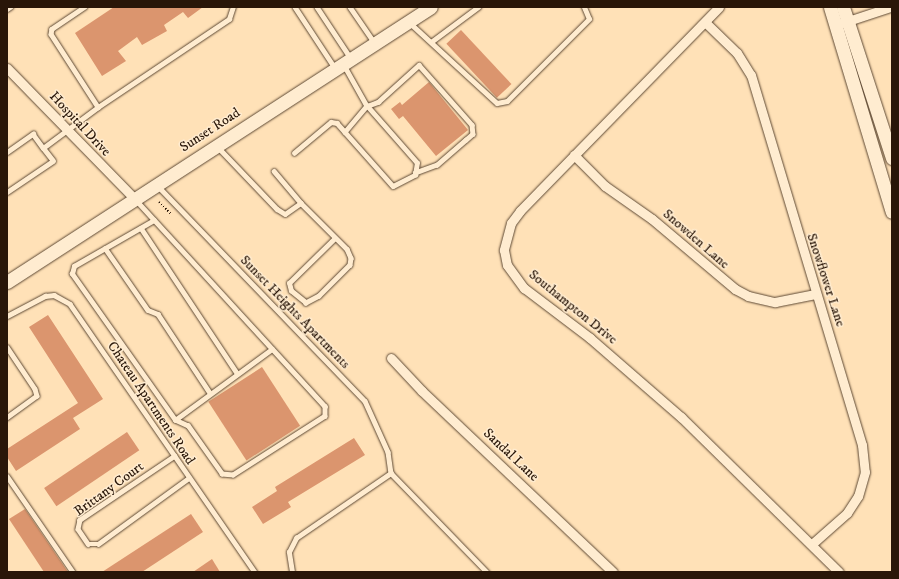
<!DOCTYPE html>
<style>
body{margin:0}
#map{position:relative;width:899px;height:579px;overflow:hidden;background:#ffe1b7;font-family:"IM FELL DW Pica",serif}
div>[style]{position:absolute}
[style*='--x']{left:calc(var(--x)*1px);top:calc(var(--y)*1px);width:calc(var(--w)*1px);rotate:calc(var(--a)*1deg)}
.building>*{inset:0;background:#db956e;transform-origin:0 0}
.path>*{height:2px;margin-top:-1px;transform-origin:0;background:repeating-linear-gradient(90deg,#291608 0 1px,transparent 0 3px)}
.roads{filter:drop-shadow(0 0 1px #5e4934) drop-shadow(0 0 1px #5e4934)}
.lane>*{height:4.5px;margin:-2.25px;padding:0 2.25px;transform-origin:2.25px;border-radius:2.25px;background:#ffecd0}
.street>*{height:9px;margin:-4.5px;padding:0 4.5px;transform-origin:4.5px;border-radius:4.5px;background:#ffecd0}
.secondary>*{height:13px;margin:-6.5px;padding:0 6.5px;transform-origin:6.5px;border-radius:6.5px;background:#ffecd0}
span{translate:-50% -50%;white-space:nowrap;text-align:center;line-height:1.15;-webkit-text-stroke:3px #ffecd0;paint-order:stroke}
.street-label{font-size:14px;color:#291608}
.frame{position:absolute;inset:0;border:8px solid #291608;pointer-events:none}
</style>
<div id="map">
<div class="building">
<i style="clip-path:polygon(114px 7px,203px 7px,188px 18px,183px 12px,164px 25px,167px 31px,142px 45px,137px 37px,118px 51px,126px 61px,102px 76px,75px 33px)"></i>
<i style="left:461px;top:30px;width:74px;height:20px;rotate:47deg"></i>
<i style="clip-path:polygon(429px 82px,468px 130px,436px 156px,403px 116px,399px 119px,391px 109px,400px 102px,402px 105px)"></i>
<i style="clip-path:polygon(48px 315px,103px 399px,73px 418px,80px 429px,16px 471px,7px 457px,7px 449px,78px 403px,29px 327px)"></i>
<i style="left:262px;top:367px;width:70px;height:64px;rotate:57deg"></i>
<i style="left:127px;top:432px;width:22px;height:100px;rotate:56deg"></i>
<i style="clip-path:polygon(354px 438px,365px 455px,288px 502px,291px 507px,263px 524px,252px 507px,277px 491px,275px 487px)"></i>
<i style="clip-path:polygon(25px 509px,68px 572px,44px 572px,9px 519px)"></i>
<i style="clip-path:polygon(191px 514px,203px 532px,142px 572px,102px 572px)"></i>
<i style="clip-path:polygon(212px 559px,220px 572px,193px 572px)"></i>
</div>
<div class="path">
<i style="--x:159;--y:202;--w:17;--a:45"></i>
</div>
<div class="roads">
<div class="lane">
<i style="--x:85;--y:7;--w:40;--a:146"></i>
<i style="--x:52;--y:29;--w:5;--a:101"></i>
<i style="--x:51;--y:34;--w:87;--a:57.2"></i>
<i style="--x:295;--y:7;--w:73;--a:56.7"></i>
<i style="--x:317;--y:7;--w:60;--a:56.6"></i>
<i style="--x:350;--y:7;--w:42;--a:55.6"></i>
<i style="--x:7;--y:9;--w:4;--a:-34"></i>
<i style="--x:410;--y:23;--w:118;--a:42.6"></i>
<i style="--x:497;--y:103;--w:10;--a:-11"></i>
<i style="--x:507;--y:101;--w:116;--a:-45"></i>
<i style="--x:589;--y:19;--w:13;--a:-113"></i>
<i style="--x:431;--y:42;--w:59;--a:-36.7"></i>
<i style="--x:344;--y:65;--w:47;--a:60.7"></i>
<i style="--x:367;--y:106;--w:34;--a:130"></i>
<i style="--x:345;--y:132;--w:72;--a:48.4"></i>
<i style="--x:393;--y:186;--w:25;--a:-27"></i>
<i style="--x:415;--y:175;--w:12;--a:-81"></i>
<i style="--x:417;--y:163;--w:76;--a:-131.3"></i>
<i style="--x:367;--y:106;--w:12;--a:-20"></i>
<i style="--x:378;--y:102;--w:55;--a:-42.1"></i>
<i style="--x:419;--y:65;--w:80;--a:48.5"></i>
<i style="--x:472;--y:125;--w:9;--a:84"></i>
<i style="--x:473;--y:134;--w:9;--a:139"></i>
<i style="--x:466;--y:140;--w:38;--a:139"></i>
<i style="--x:437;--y:165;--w:23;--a:160"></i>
<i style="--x:217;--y:146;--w:87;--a:46.4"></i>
<i style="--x:277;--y:209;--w:9;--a:32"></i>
<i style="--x:285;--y:214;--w:19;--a:-35"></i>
<i style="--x:301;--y:203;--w:65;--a:45"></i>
<i style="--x:347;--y:249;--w:10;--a:66"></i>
<i style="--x:351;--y:258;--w:7;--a:98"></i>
<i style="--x:350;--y:265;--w:44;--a:135"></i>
<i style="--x:319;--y:296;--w:15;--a:152"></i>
<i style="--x:306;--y:303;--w:19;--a:-141"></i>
<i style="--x:291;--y:291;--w:8;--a:-104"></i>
<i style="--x:289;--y:283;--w:63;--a:-44.4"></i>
<i style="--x:7;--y:152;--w:32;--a:-35"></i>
<i style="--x:33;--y:134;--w:17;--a:54"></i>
<i style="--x:294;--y:153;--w:48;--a:-40"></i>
<i style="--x:331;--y:122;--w:6;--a:9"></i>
<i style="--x:337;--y:123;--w:12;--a:48"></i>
<i style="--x:274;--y:171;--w:42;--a:49.8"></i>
<i style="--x:158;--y:186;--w:298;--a:46.1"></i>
<i style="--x:365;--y:401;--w:56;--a:65.7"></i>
<i style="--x:388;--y:452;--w:21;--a:82"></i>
<i style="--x:391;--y:473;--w:138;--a:45.9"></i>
<i style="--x:7;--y:192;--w:55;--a:-34"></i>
<i style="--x:53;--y:161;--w:16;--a:-128"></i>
<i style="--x:43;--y:148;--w:69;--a:-36.7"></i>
<i style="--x:98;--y:107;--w:158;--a:-33.9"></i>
<i style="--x:229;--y:19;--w:13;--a:-72"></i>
<i style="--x:136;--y:200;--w:280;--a:47.5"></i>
<i style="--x:325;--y:406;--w:10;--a:90"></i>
<i style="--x:325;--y:416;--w:109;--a:147.3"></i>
<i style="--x:233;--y:475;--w:11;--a:-175"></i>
<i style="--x:222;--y:474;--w:59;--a:-125.3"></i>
<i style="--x:188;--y:426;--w:14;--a:-155"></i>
<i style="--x:175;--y:420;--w:179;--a:-125.2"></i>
<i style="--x:72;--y:274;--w:8;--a:-76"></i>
<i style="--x:74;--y:266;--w:92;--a:-29.9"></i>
<i style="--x:141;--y:228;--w:174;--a:56.5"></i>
<i style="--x:105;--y:248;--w:75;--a:55.3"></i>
<i style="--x:148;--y:310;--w:11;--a:22"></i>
<i style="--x:158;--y:314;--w:95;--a:56.6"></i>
<i style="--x:7;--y:316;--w:43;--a:-27.8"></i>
<i style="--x:45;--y:296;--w:9;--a:-6"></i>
<i style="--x:54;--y:295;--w:18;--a:29"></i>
<i style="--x:70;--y:304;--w:326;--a:55.4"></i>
<i style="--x:7;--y:347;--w:50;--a:56.3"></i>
<i style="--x:35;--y:389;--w:7;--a:74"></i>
<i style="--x:37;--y:396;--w:37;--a:144"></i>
<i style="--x:175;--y:420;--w:120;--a:-36.2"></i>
<i style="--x:175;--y:456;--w:115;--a:146"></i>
<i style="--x:80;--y:520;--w:9;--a:103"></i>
<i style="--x:78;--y:529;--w:18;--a:56"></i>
<i style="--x:88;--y:544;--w:10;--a:0"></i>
<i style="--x:98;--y:544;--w:112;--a:-36"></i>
<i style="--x:7;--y:476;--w:116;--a:55.5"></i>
<i style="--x:292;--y:572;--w:20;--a:-99"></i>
<i style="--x:289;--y:552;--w:16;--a:-63"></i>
<i style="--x:296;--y:538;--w:115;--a:-34.4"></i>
</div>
<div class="street">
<i style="--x:719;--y:7;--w:285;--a:134.3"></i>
<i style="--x:520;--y:211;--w:15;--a:127"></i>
<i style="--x:511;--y:223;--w:28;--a:105"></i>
<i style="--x:504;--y:250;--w:15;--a:79"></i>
<i style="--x:507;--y:265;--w:29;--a:54"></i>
<i style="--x:524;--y:288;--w:83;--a:37.1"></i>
<i style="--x:590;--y:338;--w:121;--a:41"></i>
<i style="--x:681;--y:417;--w:221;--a:44.5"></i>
<i style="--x:706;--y:23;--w:43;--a:44.1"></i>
<i style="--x:737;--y:53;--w:26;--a:58"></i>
<i style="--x:751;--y:75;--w:386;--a:73.3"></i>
<i style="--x:862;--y:445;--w:27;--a:84"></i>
<i style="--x:865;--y:472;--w:25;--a:106"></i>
<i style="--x:858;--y:496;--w:20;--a:123"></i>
<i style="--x:847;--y:513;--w:47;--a:138.5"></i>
<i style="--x:842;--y:23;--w:51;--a:-18.4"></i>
<i style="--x:7;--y:68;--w:180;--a:45.7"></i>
<i style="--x:574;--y:155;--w:44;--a:45"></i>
<i style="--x:605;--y:186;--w:57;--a:35.1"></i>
<i style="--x:652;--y:219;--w:109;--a:40.1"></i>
<i style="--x:735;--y:289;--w:15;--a:28"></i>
<i style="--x:748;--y:296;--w:28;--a:13"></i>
<i style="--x:775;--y:302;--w:41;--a:-11.3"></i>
<i style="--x:391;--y:358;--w:45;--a:46.8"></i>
<i style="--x:422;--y:391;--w:263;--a:43.5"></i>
</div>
<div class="secondary">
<i style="--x:830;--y:7;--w:214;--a:73.2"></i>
<i style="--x:843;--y:7;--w:159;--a:72"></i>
<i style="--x:7;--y:282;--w:505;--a:-32.97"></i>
</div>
</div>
<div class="street-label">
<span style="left:80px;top:124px;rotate:47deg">Hospital Drive</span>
<span style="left:210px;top:130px;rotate:-33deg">Sunset Road</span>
<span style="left:696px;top:239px;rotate:41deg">Snowden Lane</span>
<span style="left:826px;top:280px;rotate:72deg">Snowflower Lane</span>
<span style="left:573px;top:307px;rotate:39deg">Southampton Drive</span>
<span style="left:295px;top:312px;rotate:46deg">Sunset Heights Apartments</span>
<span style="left:151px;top:403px;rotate:56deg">Chateau Apartments Road</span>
<span style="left:511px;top:455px;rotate:43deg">Sandal Lane</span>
<span style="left:109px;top:489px;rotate:-36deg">Brittany Court</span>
</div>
<div class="frame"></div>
</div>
